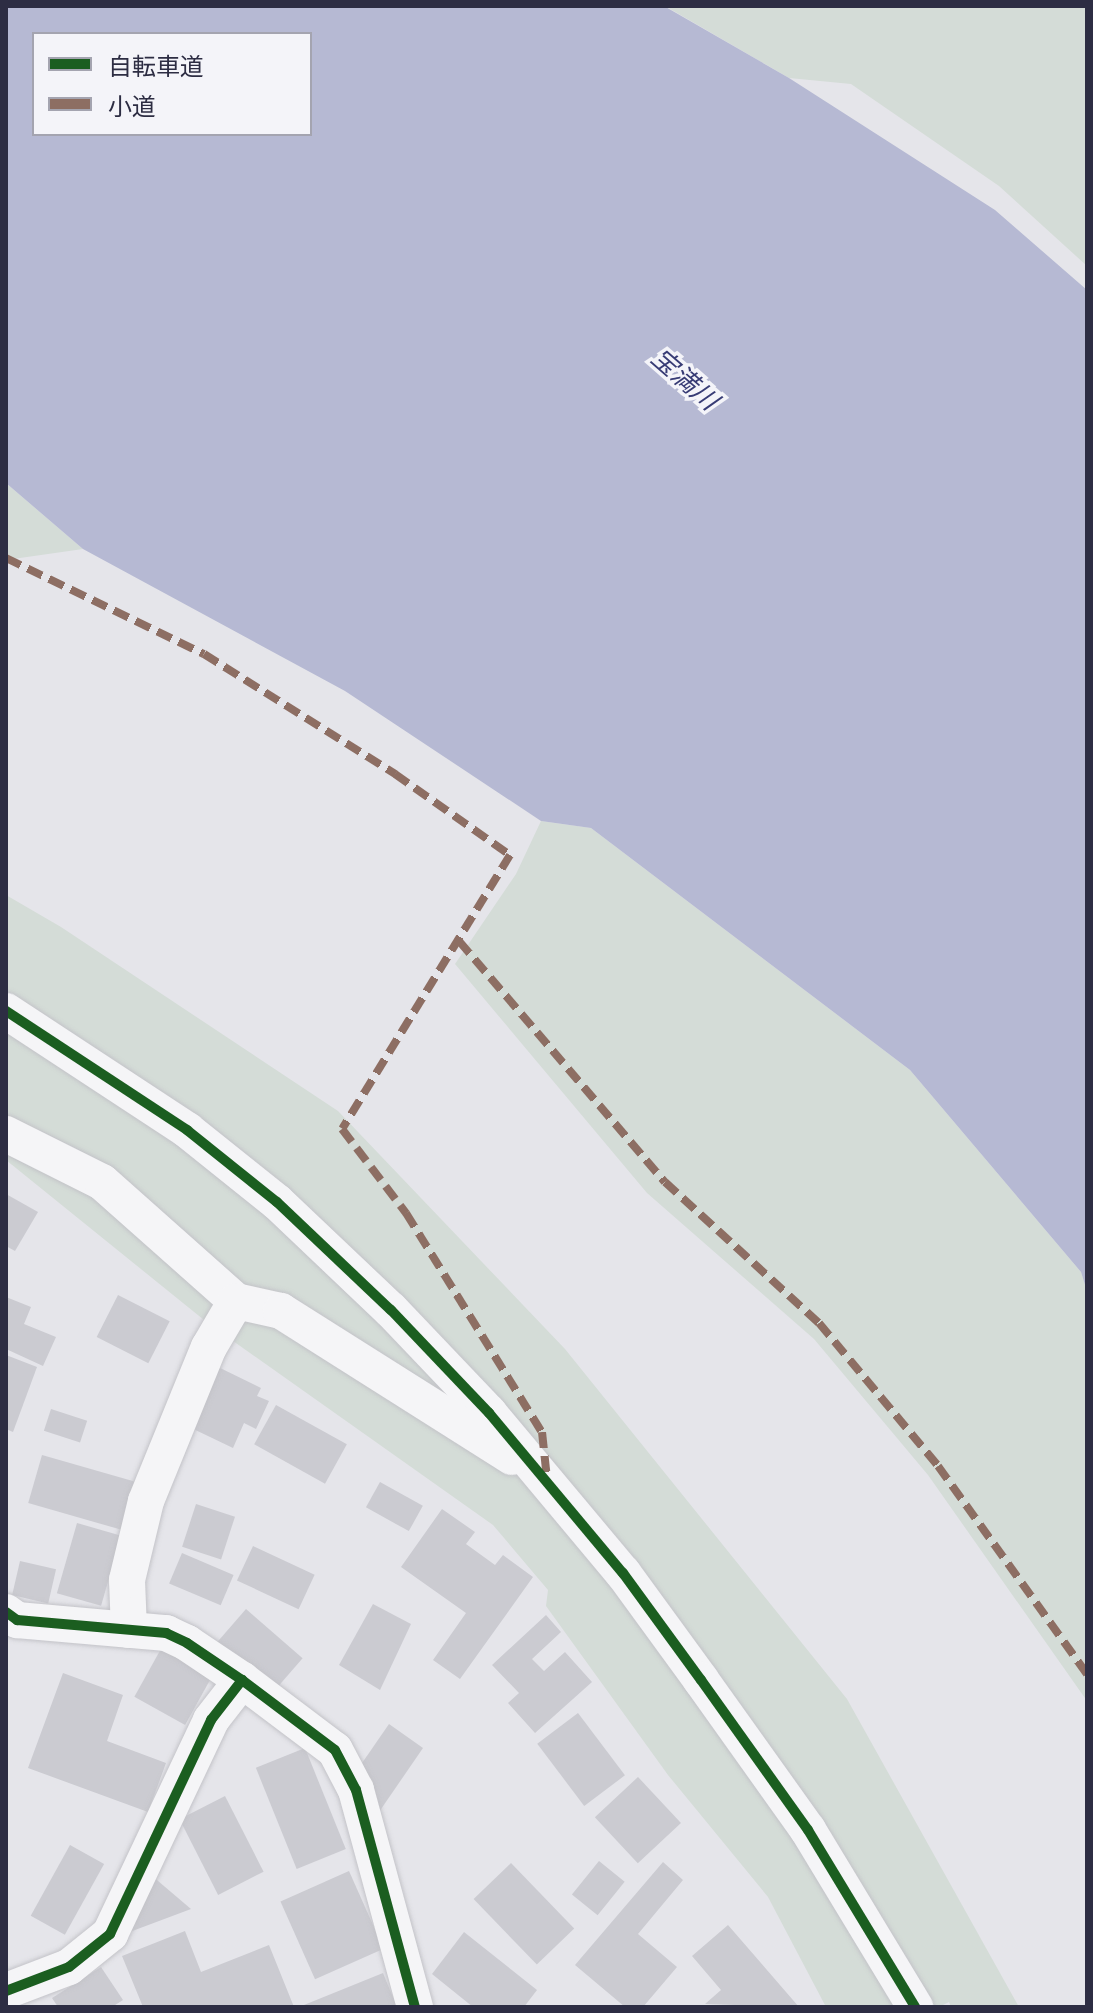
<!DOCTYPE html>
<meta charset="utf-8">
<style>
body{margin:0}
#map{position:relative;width:1093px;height:2013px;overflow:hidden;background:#e5e5ea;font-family:"Noto Sans","Noto Sans JP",sans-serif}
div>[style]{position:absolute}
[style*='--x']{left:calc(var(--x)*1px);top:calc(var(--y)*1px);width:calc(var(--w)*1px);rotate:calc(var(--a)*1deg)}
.green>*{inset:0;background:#d4dcd7}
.water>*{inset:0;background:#b6b9d3}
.building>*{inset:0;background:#cbcbd1;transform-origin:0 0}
.roads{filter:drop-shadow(0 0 2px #c3c3c8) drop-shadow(0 0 2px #c3c3c8)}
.street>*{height:36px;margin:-18px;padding:0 18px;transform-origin:18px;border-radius:18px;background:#f5f5f7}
.quiet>*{height:8px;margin-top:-4px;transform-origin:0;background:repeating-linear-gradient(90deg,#8d6e63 0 16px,transparent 0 24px)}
.cycleway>*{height:10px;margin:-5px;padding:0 5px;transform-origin:5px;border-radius:5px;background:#1b5e20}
span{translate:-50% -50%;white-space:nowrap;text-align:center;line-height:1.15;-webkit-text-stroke:7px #f4f4f9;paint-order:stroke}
.water-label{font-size:26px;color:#383c75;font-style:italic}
.frame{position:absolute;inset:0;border:8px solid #2d2d43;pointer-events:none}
.legend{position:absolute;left:32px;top:32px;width:280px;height:104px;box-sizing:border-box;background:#f4f4f9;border:2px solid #a4a4b0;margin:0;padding:10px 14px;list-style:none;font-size:24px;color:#2d2d43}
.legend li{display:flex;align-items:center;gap:16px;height:40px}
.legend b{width:40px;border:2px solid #a4a4b0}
</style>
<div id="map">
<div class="green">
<i style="clip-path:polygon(665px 6px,1087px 6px,1087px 266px,999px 186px,851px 84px,789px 78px)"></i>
<i style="clip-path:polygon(6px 483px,83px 549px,6px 560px)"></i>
<i style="clip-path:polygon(541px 821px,591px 828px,910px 1070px,1081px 1272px,1087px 1290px,1087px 1701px,928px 1475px,814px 1339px,647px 1193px,455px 964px,516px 874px)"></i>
<i style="clip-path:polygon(6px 895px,61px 927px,338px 1111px,565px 1349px,847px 1699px,1019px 2007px,951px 2007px,949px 2002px,939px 2007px,826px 2007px,768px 1897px,668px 1775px,546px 1606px,548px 1590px,493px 1525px,209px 1324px,6px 1160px,6px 1138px,15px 1120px,6px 1114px)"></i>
</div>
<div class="water">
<i style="clip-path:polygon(evenodd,6px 6px,664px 6px,789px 78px,995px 210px,1087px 290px,1087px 1291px,1081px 1272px,910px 1070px,591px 828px,541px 821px,345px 691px,83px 549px,6px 483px,6px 6px,34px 34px,310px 34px,310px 134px,34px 134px,34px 34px)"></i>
</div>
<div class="building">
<i style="clip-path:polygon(6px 1194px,38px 1212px,15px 1251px,6px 1246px)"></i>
<i style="left:118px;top:1295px;width:58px;height:47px;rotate:27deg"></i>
<i style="clip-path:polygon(6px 1297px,31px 1307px,24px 1324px,56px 1337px,43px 1366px,6px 1349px)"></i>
<i style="clip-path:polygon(6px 1355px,37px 1367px,13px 1432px,6px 1429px)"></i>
<i style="clip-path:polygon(214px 1365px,261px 1388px,257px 1396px,269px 1401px,256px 1429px,244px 1423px,233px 1448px,185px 1425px)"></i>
<i style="left:276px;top:1405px;width:81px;height:45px;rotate:29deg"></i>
<i style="left:51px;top:1409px;width:38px;height:23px;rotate:18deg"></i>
<i style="left:42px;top:1455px;width:98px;height:50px;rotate:16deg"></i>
<i style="left:380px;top:1482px;width:49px;height:29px;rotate:29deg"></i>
<i style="left:196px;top:1504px;width:41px;height:45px;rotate:18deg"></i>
<i style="clip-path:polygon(442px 1509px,475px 1532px,466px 1544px,495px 1565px,503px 1555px,533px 1577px,460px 1679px,433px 1660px,466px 1613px,401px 1567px)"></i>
<i style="left:77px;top:1523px;width:46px;height:73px;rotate:16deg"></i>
<i style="left:253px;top:1546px;width:68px;height:38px;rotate:25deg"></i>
<i style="left:182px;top:1553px;width:56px;height:33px;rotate:23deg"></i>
<i style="left:20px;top:1561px;width:37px;height:35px;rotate:13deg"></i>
<i style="clip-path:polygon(373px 1604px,411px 1624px,380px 1690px,339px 1665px)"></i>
<i style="left:246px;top:1609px;width:75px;height:46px;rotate:41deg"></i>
<i style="clip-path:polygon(546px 1615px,561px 1632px,532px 1659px,544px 1671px,565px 1652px,592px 1682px,535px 1733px,508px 1703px,519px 1693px,492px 1665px)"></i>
<i style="left:162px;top:1647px;width:58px;height:57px;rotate:29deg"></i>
<i style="clip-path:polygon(63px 1673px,123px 1695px,107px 1741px,166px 1763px,148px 1812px,28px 1768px)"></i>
<i style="left:578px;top:1713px;width:78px;height:51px;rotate:53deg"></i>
<i style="clip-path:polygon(389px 1724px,423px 1748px,379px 1812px,360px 1766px)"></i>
<i style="left:305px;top:1748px;width:109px;height:53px;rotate:68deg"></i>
<i style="left:638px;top:1777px;width:63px;height:59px;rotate:47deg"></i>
<i style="left:225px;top:1796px;width:85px;height:51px;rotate:63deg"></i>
<i style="left:70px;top:1845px;width:39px;height:81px;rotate:29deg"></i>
<i style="left:599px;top:1861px;width:33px;height:43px;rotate:39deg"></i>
<i style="clip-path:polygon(663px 1862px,683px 1880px,638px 1934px,677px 1967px,643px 2007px,625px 2007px,575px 1965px)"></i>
<i style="left:511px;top:1863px;width:91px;height:52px;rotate:46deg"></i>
<i style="left:349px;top:1871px;width:85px;height:75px;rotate:66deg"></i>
<i style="clip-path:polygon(151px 1875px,191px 1909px,127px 1933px)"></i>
<i style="clip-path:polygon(728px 1925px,799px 2007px,705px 2004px,721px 1990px,692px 1956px)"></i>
<i style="clip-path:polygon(185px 1931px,201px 1972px,269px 1945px,294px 2007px,143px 2007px,122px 1956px)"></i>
<i style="clip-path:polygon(464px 1932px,537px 1990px,524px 2007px,473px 2007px,432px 1974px)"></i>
<i style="clip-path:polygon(101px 1967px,123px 2000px,112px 2007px,58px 2007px,52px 1998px)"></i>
<i style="clip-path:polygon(383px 1973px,397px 2007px,299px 2007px)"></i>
</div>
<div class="roads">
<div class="street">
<i style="--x:6;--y:1011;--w:217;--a:33.3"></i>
<i style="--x:187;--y:1130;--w:115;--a:38.7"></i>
<i style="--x:277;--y:1202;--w:157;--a:43.5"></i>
<i style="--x:391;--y:1310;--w:142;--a:46.4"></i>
<i style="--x:489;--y:1413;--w:209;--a:50.1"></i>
<i style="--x:623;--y:1573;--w:132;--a:53.9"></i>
<i style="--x:701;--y:1680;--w:184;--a:54.5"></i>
<i style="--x:808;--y:1830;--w:207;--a:58.8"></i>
<i style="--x:6;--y:1134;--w:107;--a:26.6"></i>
<i style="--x:102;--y:1182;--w:179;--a:41.6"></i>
<i style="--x:6;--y:1612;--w:14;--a:36"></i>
<i style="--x:17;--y:1620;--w:150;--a:5"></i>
<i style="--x:166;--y:1633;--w:23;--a:25"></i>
<i style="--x:187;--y:1643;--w:66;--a:33.9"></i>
<i style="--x:242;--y:1680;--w:116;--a:37"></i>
<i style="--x:335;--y:1750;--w:45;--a:62.3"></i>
<i style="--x:356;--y:1790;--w:225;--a:74.8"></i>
<i style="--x:129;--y:1630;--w:50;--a:-92.3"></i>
<i style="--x:127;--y:1580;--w:81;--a:-76.5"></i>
<i style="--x:146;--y:1501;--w:166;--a:-67.8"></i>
<i style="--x:209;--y:1347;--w:53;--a:-59.6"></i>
<i style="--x:236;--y:1301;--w:46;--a:12.5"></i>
<i style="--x:281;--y:1311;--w:273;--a:32.3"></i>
<i style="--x:6;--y:1991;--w:67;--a:-20.9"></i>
<i style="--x:69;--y:1967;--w:53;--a:-38.8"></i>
<i style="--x:110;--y:1934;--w:237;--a:-64.7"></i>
<i style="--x:211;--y:1720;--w:51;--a:-52.2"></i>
</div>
</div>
<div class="quiet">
<i style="--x:6;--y:558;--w:220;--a:25.9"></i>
<i style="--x:204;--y:654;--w:226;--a:32.1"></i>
<i style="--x:395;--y:774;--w:141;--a:35.2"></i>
<i style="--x:510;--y:855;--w:321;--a:121.5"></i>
<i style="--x:342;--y:1129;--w:106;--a:52.7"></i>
<i style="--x:406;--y:1213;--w:258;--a:58.2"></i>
<i style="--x:542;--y:1432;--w:47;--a:83.9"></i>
<i style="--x:459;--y:941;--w:317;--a:49.5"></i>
<i style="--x:665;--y:1182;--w:209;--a:42.5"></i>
<i style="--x:819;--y:1323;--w:186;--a:50.2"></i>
<i style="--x:938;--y:1466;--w:256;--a:54.4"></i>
</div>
<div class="cycleway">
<i style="--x:6;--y:1011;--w:217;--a:33.3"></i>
<i style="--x:187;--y:1130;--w:115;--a:38.7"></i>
<i style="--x:277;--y:1202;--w:157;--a:43.5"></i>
<i style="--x:391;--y:1310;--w:142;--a:46.4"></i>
<i style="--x:489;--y:1413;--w:209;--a:50.1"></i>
<i style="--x:623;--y:1573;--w:132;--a:53.9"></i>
<i style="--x:701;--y:1680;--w:184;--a:54.5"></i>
<i style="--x:808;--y:1830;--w:207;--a:58.8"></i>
<i style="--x:6;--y:1612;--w:14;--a:36"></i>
<i style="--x:17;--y:1620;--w:150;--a:5"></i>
<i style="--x:166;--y:1633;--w:23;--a:25"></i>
<i style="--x:187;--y:1643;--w:66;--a:33.9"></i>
<i style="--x:242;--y:1680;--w:116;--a:37"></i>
<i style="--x:335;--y:1750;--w:45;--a:62.3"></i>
<i style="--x:356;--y:1790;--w:225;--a:74.8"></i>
<i style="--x:6;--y:1991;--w:67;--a:-20.9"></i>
<i style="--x:69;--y:1967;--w:53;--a:-38.8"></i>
<i style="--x:110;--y:1934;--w:237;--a:-64.7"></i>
<i style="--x:211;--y:1720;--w:51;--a:-52.2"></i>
</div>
<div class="water-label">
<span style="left:685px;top:379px;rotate:41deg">宝満川</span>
</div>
<div class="frame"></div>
<ul class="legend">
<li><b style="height:10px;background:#1b5e20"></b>自転車道</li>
<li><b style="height:10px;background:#8d6e63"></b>小道</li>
</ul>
</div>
